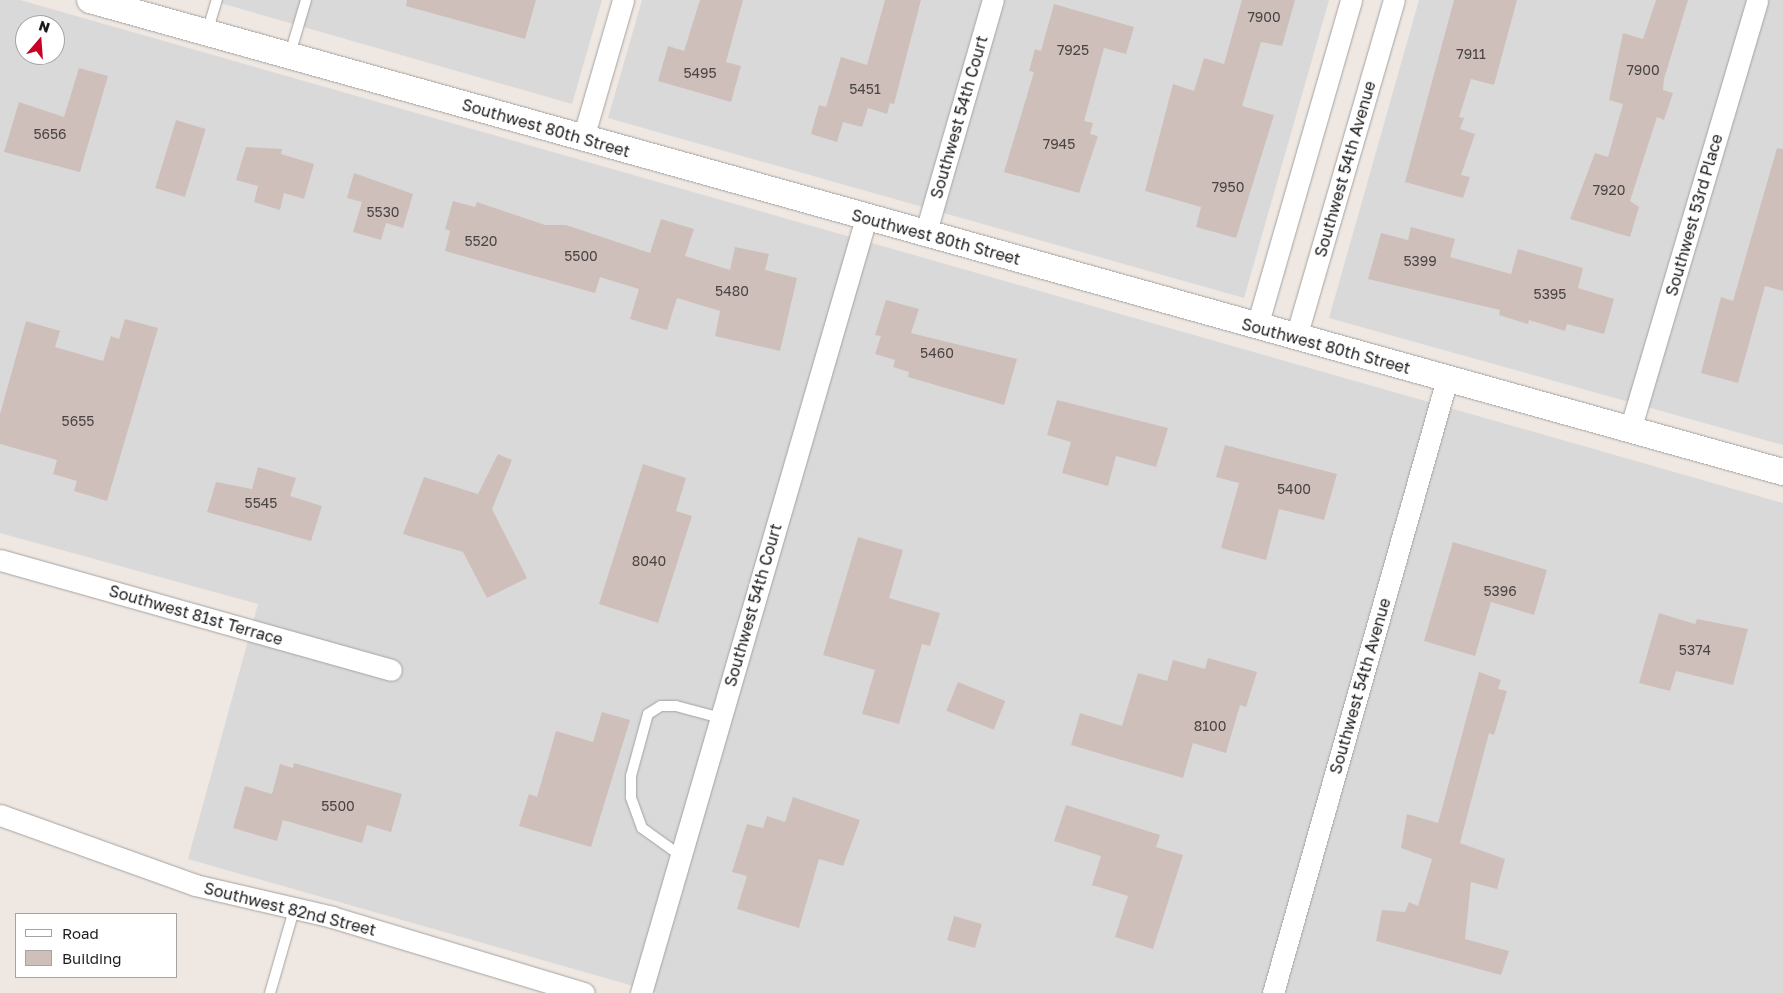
<!DOCTYPE html>
<style>
body{margin:0}
#map{position:relative;width:1783px;height:993px;overflow:hidden;background:#efe7e1;font-family:"Golos Text",sans-serif}
div>[style]{position:absolute}
[style*='--x']{left:calc(var(--x)*1px);top:calc(var(--y)*1px);width:calc(var(--w)*1px);rotate:calc(var(--a)*1deg)}
.residential>*{inset:0;background:#dad9d9}
.building>*{inset:0;background:#cfbfba;transform-origin:0 0}
.roads{filter:drop-shadow(0 0 1px #a3a3a3) drop-shadow(0 0 1px #a3a3a3)}
.service>*{height:10px;margin:-5px;padding:0 5px;transform-origin:5px;border-radius:5px;background:#fff}
.minor>*{height:21px;margin:-10.5px;padding:0 10.5px;transform-origin:10.5px;border-radius:10.5px;background:#fff}
.tertiary>*{height:26px;margin:-13px;padding:0 13px;transform-origin:13px;border-radius:13px;background:#fff}
span{translate:-50% -50%;white-space:nowrap;text-align:center;line-height:1.15;-webkit-text-stroke:4px #fff;paint-order:stroke}
.number-label{font-size:14px;color:#494544}
.number-label span{-webkit-text-stroke-width:0}
.street-label{font-size:16px;color:#1c1c1c}
.legend{position:absolute;left:15px;top:913px;width:162px;height:65px;box-sizing:border-box;background:#fff;border:1px solid #a4a4a4;margin:0;padding:6px 9px;list-style:none;font-size:15px;color:#1c1c1c}
.legend li{display:flex;align-items:center;gap:10px;height:25px}
.legend b{width:25px;border:1px solid #a4a4a4}
.north{position:absolute;left:15px;top:15px;width:50px;height:50px;box-sizing:border-box;background:#fff;border:1px solid #a4a4a4;border-radius:50%;rotate:18deg;font-size:14px;font-weight:700;line-height:20px;text-align:center;color:#1c1c1c}
.north::after{content:'';display:block;margin:auto;width:18px;height:22px;background:#c80025;clip-path:polygon(50% 0,100% 100%,50% 72%,0 100%)}
</style>
<div id="map">
<div class="residential">
<i style="clip-path:polygon(evenodd,0 0,20px 0,1783px 503px,1783px 993px,658px 993px,188px 859px,258px 604px,0 533px,0 0,25px 25px,55px 25px,55px 55px,25px 55px,25px 25px)"></i>
<i style="clip-path:polygon(210px 0,602px 0,572px 104px)"></i>
<i style="clip-path:polygon(642px 0,1329px 0,1244px 298px,608px 118px)"></i>
<i style="clip-path:polygon(1419px 0,1783px 0,1783px 445px,1329px 318px)"></i>
</div>
<div class="building">
<i style="clip-path:polygon(407px 0,536px 0,525px 39px,406px 6px)"></i>
<i style="clip-path:polygon(700px 0,743px 0,726px 62px,741px 66px,731px 102px,658px 81px,668px 46px,684px 51px)"></i>
<i style="clip-path:polygon(885px 0,921px 0,894px 104px,890px 103px,887px 114px,868px 108px,862px 127px,843px 122px,837px 142px,811px 134px,819px 105px,826px 107px,841px 57px,867px 65px)"></i>
<i style="clip-path:polygon(1242px 0,1295px 0,1282px 46px,1261px 42px,1242px 106px,1274px 115px,1236px 238px,1196px 227px,1201px 207px,1145px 191px,1173px 84px,1194px 91px,1204px 58px,1224px 64px)"></i>
<i style="clip-path:polygon(1454px 0,1517px 0,1494px 85px,1471px 79px,1459px 117px,1464px 118px,1460px 129px,1475px 134px,1461px 175px,1470px 177px,1463px 198px,1405px 182px)"></i>
<i style="clip-path:polygon(1656px 0,1688px 0,1664px 79px,1663px 90px,1673px 93px,1664px 120px,1657px 117px,1630px 201px,1639px 207px,1630px 237px,1570px 219px,1595px 153px,1608px 157px,1623px 104px,1609px 100px,1623px 33px,1643px 39px)"></i>
<i style="clip-path:polygon(1054px 4px,1134px 27px,1126px 54px,1104px 48px,1084px 121px,1093px 123px,1090px 134px,1098px 136px,1079px 193px,1004px 172px,1034px 72px,1029px 71px,1035px 49px,1041px 51px)"></i>
<i style="clip-path:polygon(79px 68px,108px 76px,80px 172px,4px 152px,19px 102px,64px 117px)"></i>
<i style="left:176px;top:120px;width:31px;height:71px;rotate:17deg"></i>
<i style="clip-path:polygon(246px 147px,282px 149px,281px 154px,314px 164px,304px 199px,284px 193px,280px 210px,254px 202px,258px 186px,236px 180px)"></i>
<i style="clip-path:polygon(1777px 148px,1783px 149px,1783px 291px,1765px 286px,1738px 383px,1701px 373px,1721px 297px,1733px 301px)"></i>
<i style="clip-path:polygon(354px 173px,413px 194px,403px 228px,386px 223px,381px 240px,353px 232px,362px 202px,347px 198px)"></i>
<i style="clip-path:polygon(453px 201px,475px 207px,477px 202px,545px 225px,566px 225px,650px 253px,661px 219px,694px 229px,685px 256px,730px 270px,735px 247px,769px 254px,765px 270px,797px 278px,780px 351px,715px 336px,720px 311px,677px 298px,667px 330px,630px 319px,639px 289px,600px 277px,595px 293px,445px 251px,450px 231px,445px 229px)"></i>
<i style="clip-path:polygon(1411px 227px,1455px 239px,1450px 257px,1511px 274px,1518px 249px,1583px 268px,1578px 288px,1614px 299px,1604px 334px,1567px 324px,1565px 331px,1529px 320px,1528px 324px,1499px 315px,1500px 310px,1368px 279px,1381px 233px,1408px 240px)"></i>
<i style="clip-path:polygon(886px 300px,919px 309px,911px 333px,1017px 359px,1004px 405px,908px 377px,909px 372px,893px 367px,895px 360px,875px 354px,881px 336px,875px 335px)"></i>
<i style="clip-path:polygon(125px 319px,158px 328px,107px 501px,74px 491px,77px 481px,53px 474px,57px 460px,0 444px,0 414px,26px 321px,60px 331px,55px 347px,103px 361px,111px 336px,119px 339px)"></i>
<i style="clip-path:polygon(1057px 400px,1168px 428px,1156px 467px,1116px 456px,1108px 486px,1062px 473px,1071px 442px,1047px 435px)"></i>
<i style="clip-path:polygon(1225px 445px,1337px 474px,1324px 520px,1279px 509px,1266px 560px,1221px 548px,1239px 483px,1216px 477px)"></i>
<i style="clip-path:polygon(498px 454px,512px 460px,492px 509px,527px 578px,487px 598px,463px 552px,403px 534px,424px 477px,478px 494px)"></i>
<i style="clip-path:polygon(643px 464px,686px 478px,676px 511px,692px 516px,658px 623px,599px 604px)"></i>
<i style="clip-path:polygon(258px 467px,296px 478px,290px 496px,322px 506px,311px 541px,207px 512px,216px 482px,252px 489px)"></i>
<i style="clip-path:polygon(858px 537px,903px 550px,889px 598px,940px 613px,930px 646px,922px 644px,899px 724px,862px 714px,875px 670px,823px 655px)"></i>
<i style="clip-path:polygon(1453px 542px,1547px 570px,1534px 615px,1491px 602px,1475px 656px,1424px 641px)"></i>
<i style="clip-path:polygon(1659px 613px,1695px 624px,1697px 619px,1748px 629px,1733px 685px,1676px 671px,1670px 691px,1639px 683px)"></i>
<i style="clip-path:polygon(1208px 658px,1257px 672px,1246px 707px,1240px 705px,1226px 753px,1193px 743px,1183px 778px,1071px 745px,1080px 713px,1122px 726px,1138px 673px,1167px 681px,1173px 660px,1205px 669px)"></i>
<i style="clip-path:polygon(1479px 672px,1501px 680px,1498px 689px,1507px 691px,1494px 735px,1489px 733px,1460px 843px,1505px 859px,1497px 889px,1471px 882px,1465px 939px,1509px 951px,1501px 975px,1376px 941px,1382px 910px,1405px 912px,1409px 902px,1418px 906px,1432px 859px,1401px 848px,1407px 814px,1438px 823px)"></i>
<i style="left:958px;top:682px;width:51px;height:31px;rotate:22deg"></i>
<i style="clip-path:polygon(602px 712px,630px 720px,591px 847px,519px 826px,529px 794px,537px 797px,556px 731px,593px 742px)"></i>
<i style="clip-path:polygon(294px 763px,402px 794px,391px 832px,367px 825px,362px 843px,283px 820px,277px 841px,233px 828px,245px 786px,272px 794px,280px 764px,293px 768px)"></i>
<i style="clip-path:polygon(793px 797px,860px 820px,843px 866px,819px 859px,799px 928px,737px 909px,747px 876px,732px 872px,747px 824px,763px 828px,767px 816px,785px 822px)"></i>
<i style="clip-path:polygon(1066px 805px,1160px 835px,1156px 847px,1183px 855px,1153px 949px,1115px 937px,1128px 896px,1092px 885px,1101px 856px,1054px 841px)"></i>
<i style="left:954px;top:916px;width:29px;height:25px;rotate:16deg"></i>
</div>
<div class="roads">
<div class="service">
<i style="--x:207;--y:32;--w:34;--a:-73"></i>
<i style="--x:290;--y:54;--w:56;--a:-73.5"></i>
<i style="--x:681;--y:856;--w:48;--a:-144.3"></i>
<i style="--x:642;--y:828;--w:33;--a:-110"></i>
<i style="--x:631;--y:797;--w:21;--a:-90"></i>
<i style="--x:631;--y:776;--w:64;--a:-74.7"></i>
<i style="--x:648;--y:714;--w:15;--a:-32"></i>
<i style="--x:661;--y:706;--w:15;--a:0"></i>
<i style="--x:676;--y:706;--w:47;--a:14.9"></i>
<i style="--x:270;--y:993;--w:86;--a:-73.9"></i>
</div>
<div class="minor">
<i style="--x:583;--y:138;--w:144;--a:-73.8"></i>
<i style="--x:925;--y:235;--w:245;--a:-73.9"></i>
<i style="--x:1257;--y:326;--w:339;--a:-73.9"></i>
<i style="--x:1296;--y:337;--w:351;--a:-73.8"></i>
<i style="--x:1630;--y:430;--w:448;--a:-73.5"></i>
<i style="--x:0;--y:560;--w:406;--a:15.7"></i>
<i style="--x:0;--y:815;--w:207;--a:19.7"></i>
<i style="--x:195;--y:885;--w:141;--a:13.1"></i>
<i style="--x:332;--y:917;--w:263;--a:16.8"></i>
<i style="--x:641;--y:993;--w:807;--a:-73.81"></i>
<i style="--x:1273;--y:993;--w:638;--a:-74.18"></i>
</div>
<div class="tertiary">
<i style="--x:90;--y:0;--w:1758;--a:15.58"></i>
</div>
</div>
<div class="number-label">
<span style="left:1264px;top:17px">7900</span>
<span style="left:1073px;top:50px">7925</span>
<span style="left:1471px;top:54px">7911</span>
<span style="left:1643px;top:70px">7900</span>
<span style="left:700px;top:73px">5495</span>
<span style="left:865px;top:89px">5451</span>
<span style="left:50px;top:134px">5656</span>
<span style="left:1059px;top:144px">7945</span>
<span style="left:1228px;top:187px">7950</span>
<span style="left:1609px;top:190px">7920</span>
<span style="left:383px;top:212px">5530</span>
<span style="left:481px;top:241px">5520</span>
<span style="left:581px;top:256px">5500</span>
<span style="left:1420px;top:261px">5399</span>
<span style="left:732px;top:291px">5480</span>
<span style="left:1550px;top:294px">5395</span>
<span style="left:937px;top:353px">5460</span>
<span style="left:78px;top:421px">5655</span>
<span style="left:1294px;top:489px">5400</span>
<span style="left:261px;top:503px">5545</span>
<span style="left:649px;top:561px">8040</span>
<span style="left:1500px;top:591px">5396</span>
<span style="left:1695px;top:650px">5374</span>
<span style="left:1210px;top:726px">8100</span>
<span style="left:338px;top:806px">5500</span>
</div>
<div class="street-label">
<span style="left:959px;top:117px;rotate:-74deg">Southwest 54th Court</span>
<span style="left:546px;top:128px;rotate:16deg">Southwest 80th Street</span>
<span style="left:1345px;top:169px;rotate:-74deg">Southwest 54th Avenue</span>
<span style="left:1694px;top:215px;rotate:-74deg">Southwest 53rd Place</span>
<span style="left:936px;top:237px;rotate:15deg">Southwest 80th Street</span>
<span style="left:1326px;top:346px;rotate:15deg">Southwest 80th Street</span>
<span style="left:753px;top:605px;rotate:-74deg">Southwest 54th Court</span>
<span style="left:196px;top:615px;rotate:16deg">Southwest 81st Terrace</span>
<span style="left:1360px;top:686px;rotate:-74deg">Southwest 54th Avenue</span>
<span style="left:290px;top:909px;rotate:14deg">Southwest 82nd Street</span>
</div>
<ul class="legend">
<li><b style="height:6px;background:#fff"></b>Road</li>
<li><b style="height:14px;background:#cfbfba"></b>Building</li>
</ul>
<div class="north">N</div>
</div>
